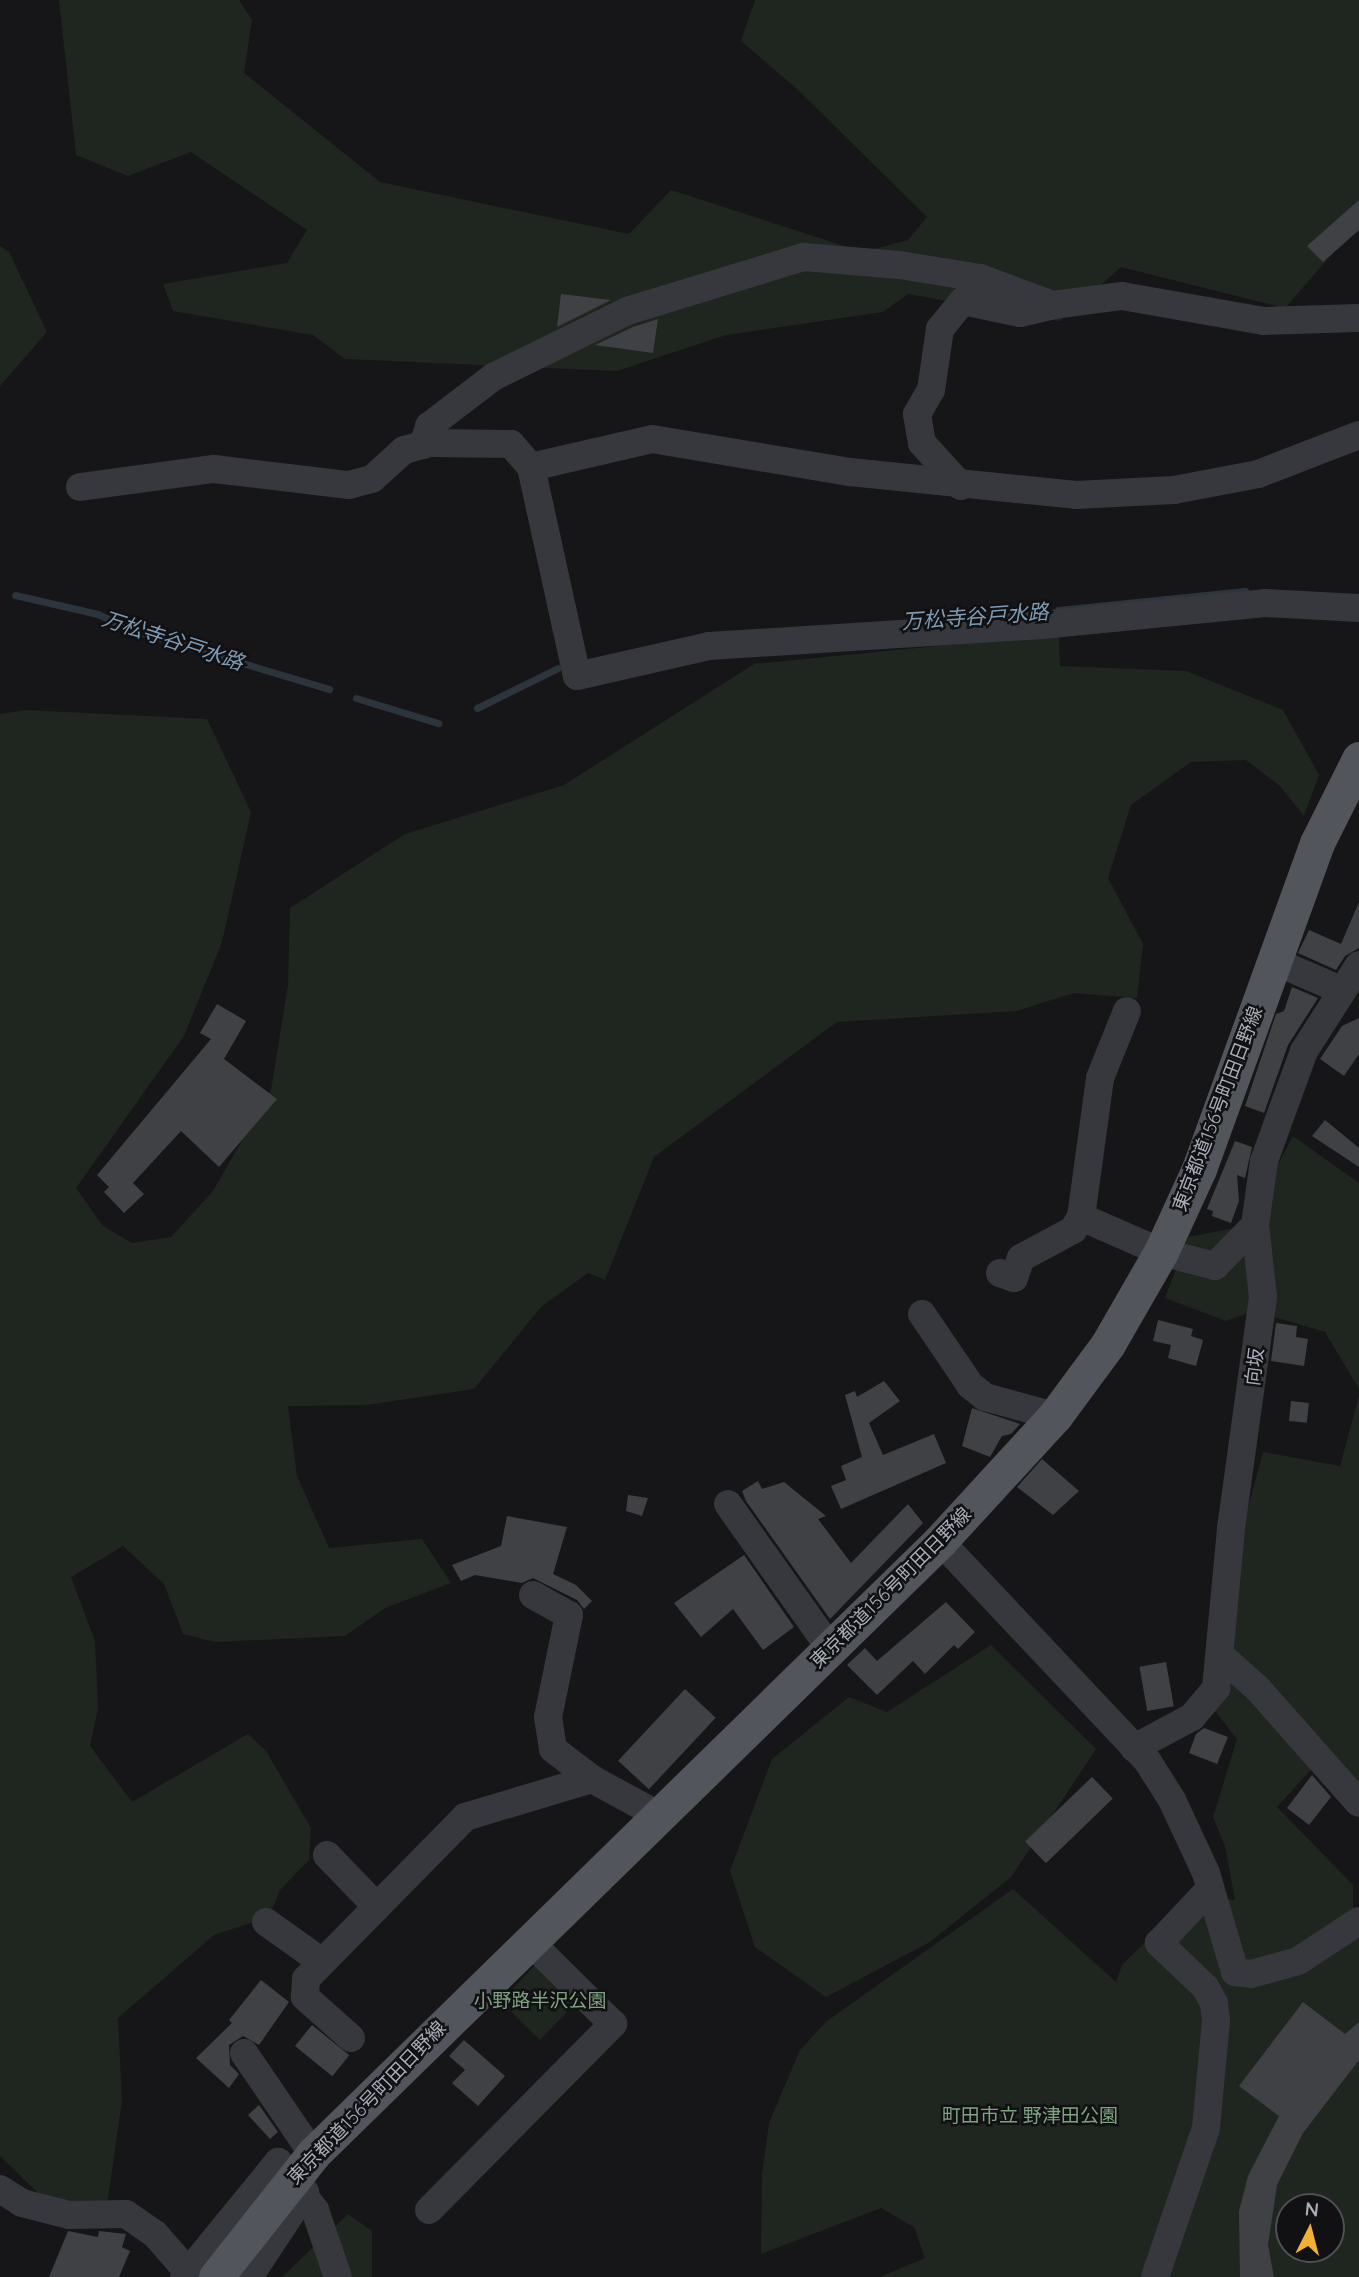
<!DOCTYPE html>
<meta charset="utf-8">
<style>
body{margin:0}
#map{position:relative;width:1359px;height:2277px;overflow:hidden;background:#161618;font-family:Quicksand,"Noto Sans JP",sans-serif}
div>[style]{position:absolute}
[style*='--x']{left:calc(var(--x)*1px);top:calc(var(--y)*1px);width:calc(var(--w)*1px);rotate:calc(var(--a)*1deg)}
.green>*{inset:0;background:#1e261f}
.stream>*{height:7px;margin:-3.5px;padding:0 3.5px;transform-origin:3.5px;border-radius:3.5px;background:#2c353c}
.building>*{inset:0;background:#404145;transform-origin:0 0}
.minor>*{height:28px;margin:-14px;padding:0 14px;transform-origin:14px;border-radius:14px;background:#37383d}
.major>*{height:35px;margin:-17.5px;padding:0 17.5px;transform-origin:17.5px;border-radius:17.5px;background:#53555c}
span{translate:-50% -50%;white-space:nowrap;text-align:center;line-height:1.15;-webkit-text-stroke:5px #111113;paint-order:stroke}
.street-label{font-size:19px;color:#a8adb8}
.park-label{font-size:19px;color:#7fa381}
.water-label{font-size:21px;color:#7f9bb3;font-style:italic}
.north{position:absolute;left:1275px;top:2193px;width:70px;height:70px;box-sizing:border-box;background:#111113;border:2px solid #4d4f55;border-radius:50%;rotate:6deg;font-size:19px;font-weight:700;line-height:28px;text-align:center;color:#a8adb8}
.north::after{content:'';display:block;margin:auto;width:24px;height:32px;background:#f2b134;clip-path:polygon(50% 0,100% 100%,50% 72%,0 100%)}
</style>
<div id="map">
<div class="green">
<i style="clip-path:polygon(59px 0,239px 0,252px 20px,244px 73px,380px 182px,629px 234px,671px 190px,863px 252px,908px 240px,927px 217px,796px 88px,741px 41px,755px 0,1359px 0,1359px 223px,1285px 308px,1121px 267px,1060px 321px,908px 294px,883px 312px,726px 335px,617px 371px,345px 359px,313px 335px,173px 311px,163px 284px,287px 263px,307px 230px,191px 152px,128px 176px,76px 155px)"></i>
<i style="clip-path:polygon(0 246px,9px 252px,47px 332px,0 386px)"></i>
<i style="clip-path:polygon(1059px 634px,1060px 666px,1186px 671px,1283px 710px,1319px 775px,1304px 816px,1280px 786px,1246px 760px,1191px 762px,1131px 805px,1108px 878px,1143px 944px,1137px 998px,1074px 993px,1016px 1011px,837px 1022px,654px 1157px,605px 1280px,588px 1273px,541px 1307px,474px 1389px,366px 1405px,288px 1406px,297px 1476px,329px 1548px,422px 1539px,451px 1583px,385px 1608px,345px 1636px,215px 1642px,183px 1634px,164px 1584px,123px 1546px,71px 1577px,95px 1641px,98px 1708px,90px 1746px,132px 1802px,248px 1734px,266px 1751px,311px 1828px,309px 1860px,280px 1890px,269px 1917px,214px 1935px,118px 2018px,122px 2100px,106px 2213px,40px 2195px,0 2156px,0 714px,25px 710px,207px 719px,251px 812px,222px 942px,184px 1036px,76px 1188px,103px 1226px,132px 1243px,171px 1237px,213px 1191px,271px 1090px,288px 985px,290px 908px,405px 834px,564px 785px,754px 664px)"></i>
<i style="clip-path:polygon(1293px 1136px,1359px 1183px,1359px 1389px,1325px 1332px,1254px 1311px,1226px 1321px,1165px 1298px,1188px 1237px,1246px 1226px)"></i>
<i style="clip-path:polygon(1359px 1396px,1359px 1801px,1211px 1646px,1263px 1452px,1340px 1466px)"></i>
<i style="clip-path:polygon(991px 1645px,1096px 1749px,1011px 1877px,930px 1942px,826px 1997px,755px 1947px,730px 1871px,772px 1759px,849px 1697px,887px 1712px)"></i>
<i style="clip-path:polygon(evenodd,1226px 1667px,1318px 1762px,1277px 1807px,1353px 1885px,1353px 1916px,1359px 1927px,1359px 2277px,880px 2277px,925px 2258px,914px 2227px,881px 2208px,761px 2254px,762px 2174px,769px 2123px,800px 2050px,827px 2021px,1013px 1889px,1116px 1982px,1122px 1965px,1193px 1895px,1235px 1900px,1225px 1846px,1213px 1817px,1237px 1739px,1212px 1707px,1226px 1667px,1289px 2207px,1331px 2207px,1331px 2249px,1289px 2249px,1289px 2207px)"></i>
<i style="clip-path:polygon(542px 1965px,578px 2001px,540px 2040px,501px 2002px,534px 1966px)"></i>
<i style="clip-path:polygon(348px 2214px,372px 2231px,372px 2277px,282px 2277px)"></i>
</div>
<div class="stream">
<i style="--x:15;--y:595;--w:85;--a:12.9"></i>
<i style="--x:98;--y:614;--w:34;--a:26"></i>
<i style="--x:129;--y:629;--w:209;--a:16.7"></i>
<i style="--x:1058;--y:610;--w:188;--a:-5.8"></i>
<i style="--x:356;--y:698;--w:86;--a:17"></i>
<i style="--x:477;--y:708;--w:90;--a:-26.3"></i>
</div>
<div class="building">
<i style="clip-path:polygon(1359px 200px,1359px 230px,1323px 262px,1307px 246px)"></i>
<i style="clip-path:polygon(561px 294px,611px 300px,557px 327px)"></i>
<i style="clip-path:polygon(658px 319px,653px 353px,595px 345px,633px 327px)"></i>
<i style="clip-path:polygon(1359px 902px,1359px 948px,1345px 956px,1336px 970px,1298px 953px,1309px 930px,1341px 944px)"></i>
<i style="clip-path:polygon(1292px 987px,1318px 998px,1288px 1045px,1264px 1113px,1245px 1106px,1276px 1014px,1284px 1011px)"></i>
<i style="clip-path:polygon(217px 1004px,246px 1021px,224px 1059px,277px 1099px,219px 1167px,181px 1131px,133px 1183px,144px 1194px,124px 1213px,104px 1192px,109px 1187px,97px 1175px,211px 1039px,200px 1033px)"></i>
<i style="clip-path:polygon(1359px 1018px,1359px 1054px,1344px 1076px,1320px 1059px,1342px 1026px)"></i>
<i style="clip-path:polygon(1325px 1120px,1359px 1148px,1359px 1167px,1312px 1136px)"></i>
<i style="clip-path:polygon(1235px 1141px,1252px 1147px,1245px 1178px,1237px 1175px,1239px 1201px,1231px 1223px,1212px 1216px,1213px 1211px,1207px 1209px)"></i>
<i style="clip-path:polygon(1158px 1320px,1193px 1329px,1191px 1336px,1203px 1340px,1196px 1366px,1168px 1358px,1171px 1345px,1153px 1341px)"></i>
<i style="clip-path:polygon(1276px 1323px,1297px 1326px,1296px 1337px,1308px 1339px,1304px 1366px,1271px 1361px)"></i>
<i style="clip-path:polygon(884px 1381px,900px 1401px,869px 1423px,883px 1455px,934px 1434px,946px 1463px,841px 1509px,831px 1486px,846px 1480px,841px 1466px,862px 1457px,845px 1395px,855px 1391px,857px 1397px)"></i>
<i style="left:1291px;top:1401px;width:18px;height:20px;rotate:6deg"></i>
<i style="clip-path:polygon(972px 1408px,1020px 1424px,1011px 1434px,1002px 1436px,990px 1457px,962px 1446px)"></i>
<i style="clip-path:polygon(1042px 1459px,1079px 1491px,1053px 1515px,1017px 1487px)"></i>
<i style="clip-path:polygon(758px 1481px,762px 1489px,784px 1482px,826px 1516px,818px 1519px,851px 1563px,908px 1504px,923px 1523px,830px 1619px,746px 1501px,742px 1491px)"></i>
<i style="clip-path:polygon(628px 1495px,648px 1498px,642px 1516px,626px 1511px)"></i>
<i style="clip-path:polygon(507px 1516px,567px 1527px,553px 1574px,576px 1585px,592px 1601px,584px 1609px,577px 1600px,533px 1578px,522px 1583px,475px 1575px,461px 1581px,452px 1565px,501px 1546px)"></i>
<i style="clip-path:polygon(744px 1555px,794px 1627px,763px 1650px,733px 1609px,701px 1637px,674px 1603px)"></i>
<i style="clip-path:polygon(946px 1602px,975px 1632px,958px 1649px,954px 1645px,925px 1674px,913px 1661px,877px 1695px,847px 1665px,865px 1648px,877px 1661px)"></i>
<i style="left:1166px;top:1662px;width:45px;height:27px;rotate:80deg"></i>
<i style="left:685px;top:1689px;width:42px;height:98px;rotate:43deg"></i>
<i style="clip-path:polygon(1204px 1728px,1228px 1737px,1217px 1764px,1189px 1753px,1196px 1734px)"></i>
<i style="clip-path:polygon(1312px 1775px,1331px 1797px,1309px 1825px,1287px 1808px)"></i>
<i style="left:1092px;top:1777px;width:30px;height:93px;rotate:46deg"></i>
<i style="clip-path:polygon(261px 1980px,289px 2002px,259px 2045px,243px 2036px,229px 2045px,230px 2065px,239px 2074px,229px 2088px,196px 2058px,232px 2023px,229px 2020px)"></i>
<i style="clip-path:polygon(1303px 2002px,1345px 2034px,1359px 2022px,1359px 2060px,1303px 2133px,1277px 2185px,1268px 2245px,1274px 2277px,1240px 2277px,1239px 2211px,1248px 2176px,1279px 2116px,1239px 2086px)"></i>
<i style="left:312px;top:2025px;width:48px;height:27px;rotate:39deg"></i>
<i style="clip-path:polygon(464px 2040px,505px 2076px,478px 2106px,452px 2083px,465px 2070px,449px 2056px)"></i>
<i style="clip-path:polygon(259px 2105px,278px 2132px,270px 2139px,248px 2115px)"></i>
<i style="clip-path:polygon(68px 2231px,98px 2237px,99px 2231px,126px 2234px,122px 2247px,130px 2251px,119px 2277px,49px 2277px)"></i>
</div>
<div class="minor">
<i style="--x:423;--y:445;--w:20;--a:-72"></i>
<i style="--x:429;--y:426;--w:81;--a:-37.4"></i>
<i style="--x:493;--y:377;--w:149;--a:-26.2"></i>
<i style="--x:627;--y:311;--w:185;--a:-17"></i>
<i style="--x:804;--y:257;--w:95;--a:4.8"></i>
<i style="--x:899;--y:265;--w:82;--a:9.1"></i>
<i style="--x:980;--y:278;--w:78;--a:20.3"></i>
<i style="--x:1053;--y:305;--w:70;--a:-7.4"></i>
<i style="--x:1122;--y:296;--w:144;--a:10"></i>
<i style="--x:1264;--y:321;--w:95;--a:-1.8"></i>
<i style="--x:531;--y:467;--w:124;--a:-13"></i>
<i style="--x:652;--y:439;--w:201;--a:9.5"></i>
<i style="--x:850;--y:472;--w:227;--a:5.8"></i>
<i style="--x:1076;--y:495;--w:98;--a:-2.9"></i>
<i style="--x:1174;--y:490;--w:86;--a:-10.8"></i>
<i style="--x:1258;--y:474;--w:108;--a:-21.1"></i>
<i style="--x:961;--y:486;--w:58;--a:-132.2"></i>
<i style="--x:922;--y:443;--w:29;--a:-100"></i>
<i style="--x:917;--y:414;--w:28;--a:-60"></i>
<i style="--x:931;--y:390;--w:62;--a:-81.6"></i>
<i style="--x:940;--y:329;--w:36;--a:-51"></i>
<i style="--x:963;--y:301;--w:58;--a:11.9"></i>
<i style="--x:1020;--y:313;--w:31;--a:-13"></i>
<i style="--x:80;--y:487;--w:135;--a:-7.7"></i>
<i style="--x:214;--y:469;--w:136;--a:6.8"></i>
<i style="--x:349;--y:485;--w:24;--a:-15"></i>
<i style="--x:372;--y:479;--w:43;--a:-42.2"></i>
<i style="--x:404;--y:450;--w:28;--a:-15"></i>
<i style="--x:431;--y:443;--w:80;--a:0.7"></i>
<i style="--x:511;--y:444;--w:30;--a:49"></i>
<i style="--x:531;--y:467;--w:214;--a:77.6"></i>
<i style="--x:577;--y:676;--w:135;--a:-12.8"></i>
<i style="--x:709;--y:646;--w:334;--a:-3.6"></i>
<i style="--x:1042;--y:625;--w:224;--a:-5.6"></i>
<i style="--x:1265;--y:603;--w:94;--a:3"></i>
<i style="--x:1274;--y:961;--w:73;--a:23.4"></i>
<i style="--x:1081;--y:1217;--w:87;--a:23.6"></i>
<i style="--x:1161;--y:1252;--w:56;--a:14.5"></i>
<i style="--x:1215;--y:1266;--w:57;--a:-45.7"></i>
<i style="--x:1000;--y:1273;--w:15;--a:20"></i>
<i style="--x:1014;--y:1278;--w:21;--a:-71"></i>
<i style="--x:1021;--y:1258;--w:59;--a:-28.3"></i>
<i style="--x:1073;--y:1230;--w:15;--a:-58"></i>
<i style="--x:1081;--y:1217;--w:140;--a:-82.2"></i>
<i style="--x:1100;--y:1078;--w:72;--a:-68.1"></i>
<i style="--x:922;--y:1314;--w:86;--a:55.9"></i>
<i style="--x:970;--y:1385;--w:19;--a:39"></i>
<i style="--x:985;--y:1397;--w:73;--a:15.2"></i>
<i style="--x:728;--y:1504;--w:176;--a:54.7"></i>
<i style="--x:940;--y:1541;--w:303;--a:46.7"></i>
<i style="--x:1148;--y:1762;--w:45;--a:57.7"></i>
<i style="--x:1172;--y:1800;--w:81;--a:65"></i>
<i style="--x:1206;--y:1873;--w:103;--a:73.7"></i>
<i style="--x:1235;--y:1972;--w:16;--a:7"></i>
<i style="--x:1251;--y:1974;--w:49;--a:-15.5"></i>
<i style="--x:1298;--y:1961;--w:73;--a:-33.3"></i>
<i style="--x:533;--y:1595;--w:41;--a:29.1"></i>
<i style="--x:569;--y:1615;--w:104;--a:101.6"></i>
<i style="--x:548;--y:1717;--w:32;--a:81"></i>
<i style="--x:553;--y:1749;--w:49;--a:37.6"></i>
<i style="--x:1221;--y:1656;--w:50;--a:41.7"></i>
<i style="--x:1258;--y:1689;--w:152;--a:48.5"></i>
<i style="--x:1134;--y:1748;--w:66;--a:-28.1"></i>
<i style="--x:1192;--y:1717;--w:38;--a:-50"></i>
<i style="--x:1216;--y:1688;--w:161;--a:-84.6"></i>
<i style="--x:1231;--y:1528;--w:233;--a:-82.1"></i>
<i style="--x:1263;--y:1297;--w:72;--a:-96.3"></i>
<i style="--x:1255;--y:1225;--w:65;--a:-82"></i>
<i style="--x:1264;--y:1161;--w:117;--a:-70"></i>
<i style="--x:1304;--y:1051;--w:102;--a:-57.4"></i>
<i style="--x:327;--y:1855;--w:72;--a:46.1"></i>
<i style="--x:266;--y:1922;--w:69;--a:35.5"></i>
<i style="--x:351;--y:2038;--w:62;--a:-138.3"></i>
<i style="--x:305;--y:1997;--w:18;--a:-87"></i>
<i style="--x:306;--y:1979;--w:227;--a:-45.5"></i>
<i style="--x:465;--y:1817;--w:133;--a:-16.7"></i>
<i style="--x:592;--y:1779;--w:75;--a:28.6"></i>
<i style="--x:244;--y:2053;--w:122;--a:55.7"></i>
<i style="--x:0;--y:2189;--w:26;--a:32"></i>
<i style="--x:22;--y:2203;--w:49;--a:14.3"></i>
<i style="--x:69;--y:2215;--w:57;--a:-1"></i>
<i style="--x:126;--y:2214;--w:35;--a:35"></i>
<i style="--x:155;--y:2234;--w:50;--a:49"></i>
<i style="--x:429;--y:2210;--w:262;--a:-45.3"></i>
<i style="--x:613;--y:2024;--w:118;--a:-135.3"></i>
<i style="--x:184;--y:2277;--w:149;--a:-50.7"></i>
<i style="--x:278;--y:2162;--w:61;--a:52.4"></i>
<i style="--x:315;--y:2210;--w:71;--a:71.1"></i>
<i style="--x:249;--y:2277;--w:102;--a:-56.6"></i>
<i style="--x:1155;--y:2277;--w:157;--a:-71.1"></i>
<i style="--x:1206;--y:2128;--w:108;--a:-84.7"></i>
<i style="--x:1216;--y:2020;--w:17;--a:-97"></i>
<i style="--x:1214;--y:2003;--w:18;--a:-119"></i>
<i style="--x:1205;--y:1987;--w:64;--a:-136.3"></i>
<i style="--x:1159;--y:1943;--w:71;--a:-46.7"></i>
</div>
<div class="major">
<i style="--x:216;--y:2277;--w:157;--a:-51.7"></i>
<i style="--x:313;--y:2154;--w:877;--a:-44.35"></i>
<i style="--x:940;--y:1541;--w:170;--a:-47.4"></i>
<i style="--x:1055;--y:1416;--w:89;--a:-53.6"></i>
<i style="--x:1108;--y:1344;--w:106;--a:-60.1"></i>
<i style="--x:1161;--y:1252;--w:91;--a:-65.4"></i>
<i style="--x:1199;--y:1169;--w:347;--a:-70.1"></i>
<i style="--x:1317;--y:843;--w:94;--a:-63.4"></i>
</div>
<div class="street-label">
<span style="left:1218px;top:1109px;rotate:-69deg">東京都道156号町田日野線</span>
<span style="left:1255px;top:1367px;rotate:-83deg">向坂</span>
<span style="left:891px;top:1588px;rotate:-45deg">東京都道156号町田日野線</span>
<span style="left:367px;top:2103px;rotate:-46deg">東京都道156号町田日野線</span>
</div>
<div class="park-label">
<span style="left:540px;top:2001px">小野路半沢公園</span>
<span style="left:1030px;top:2116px">町田市立 野津田公園</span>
</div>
<div class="water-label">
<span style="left:975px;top:616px;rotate:-4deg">万松寺谷戸水路</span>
<span style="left:173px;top:640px;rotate:18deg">万松寺谷戸水路</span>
</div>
<div class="north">N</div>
</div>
